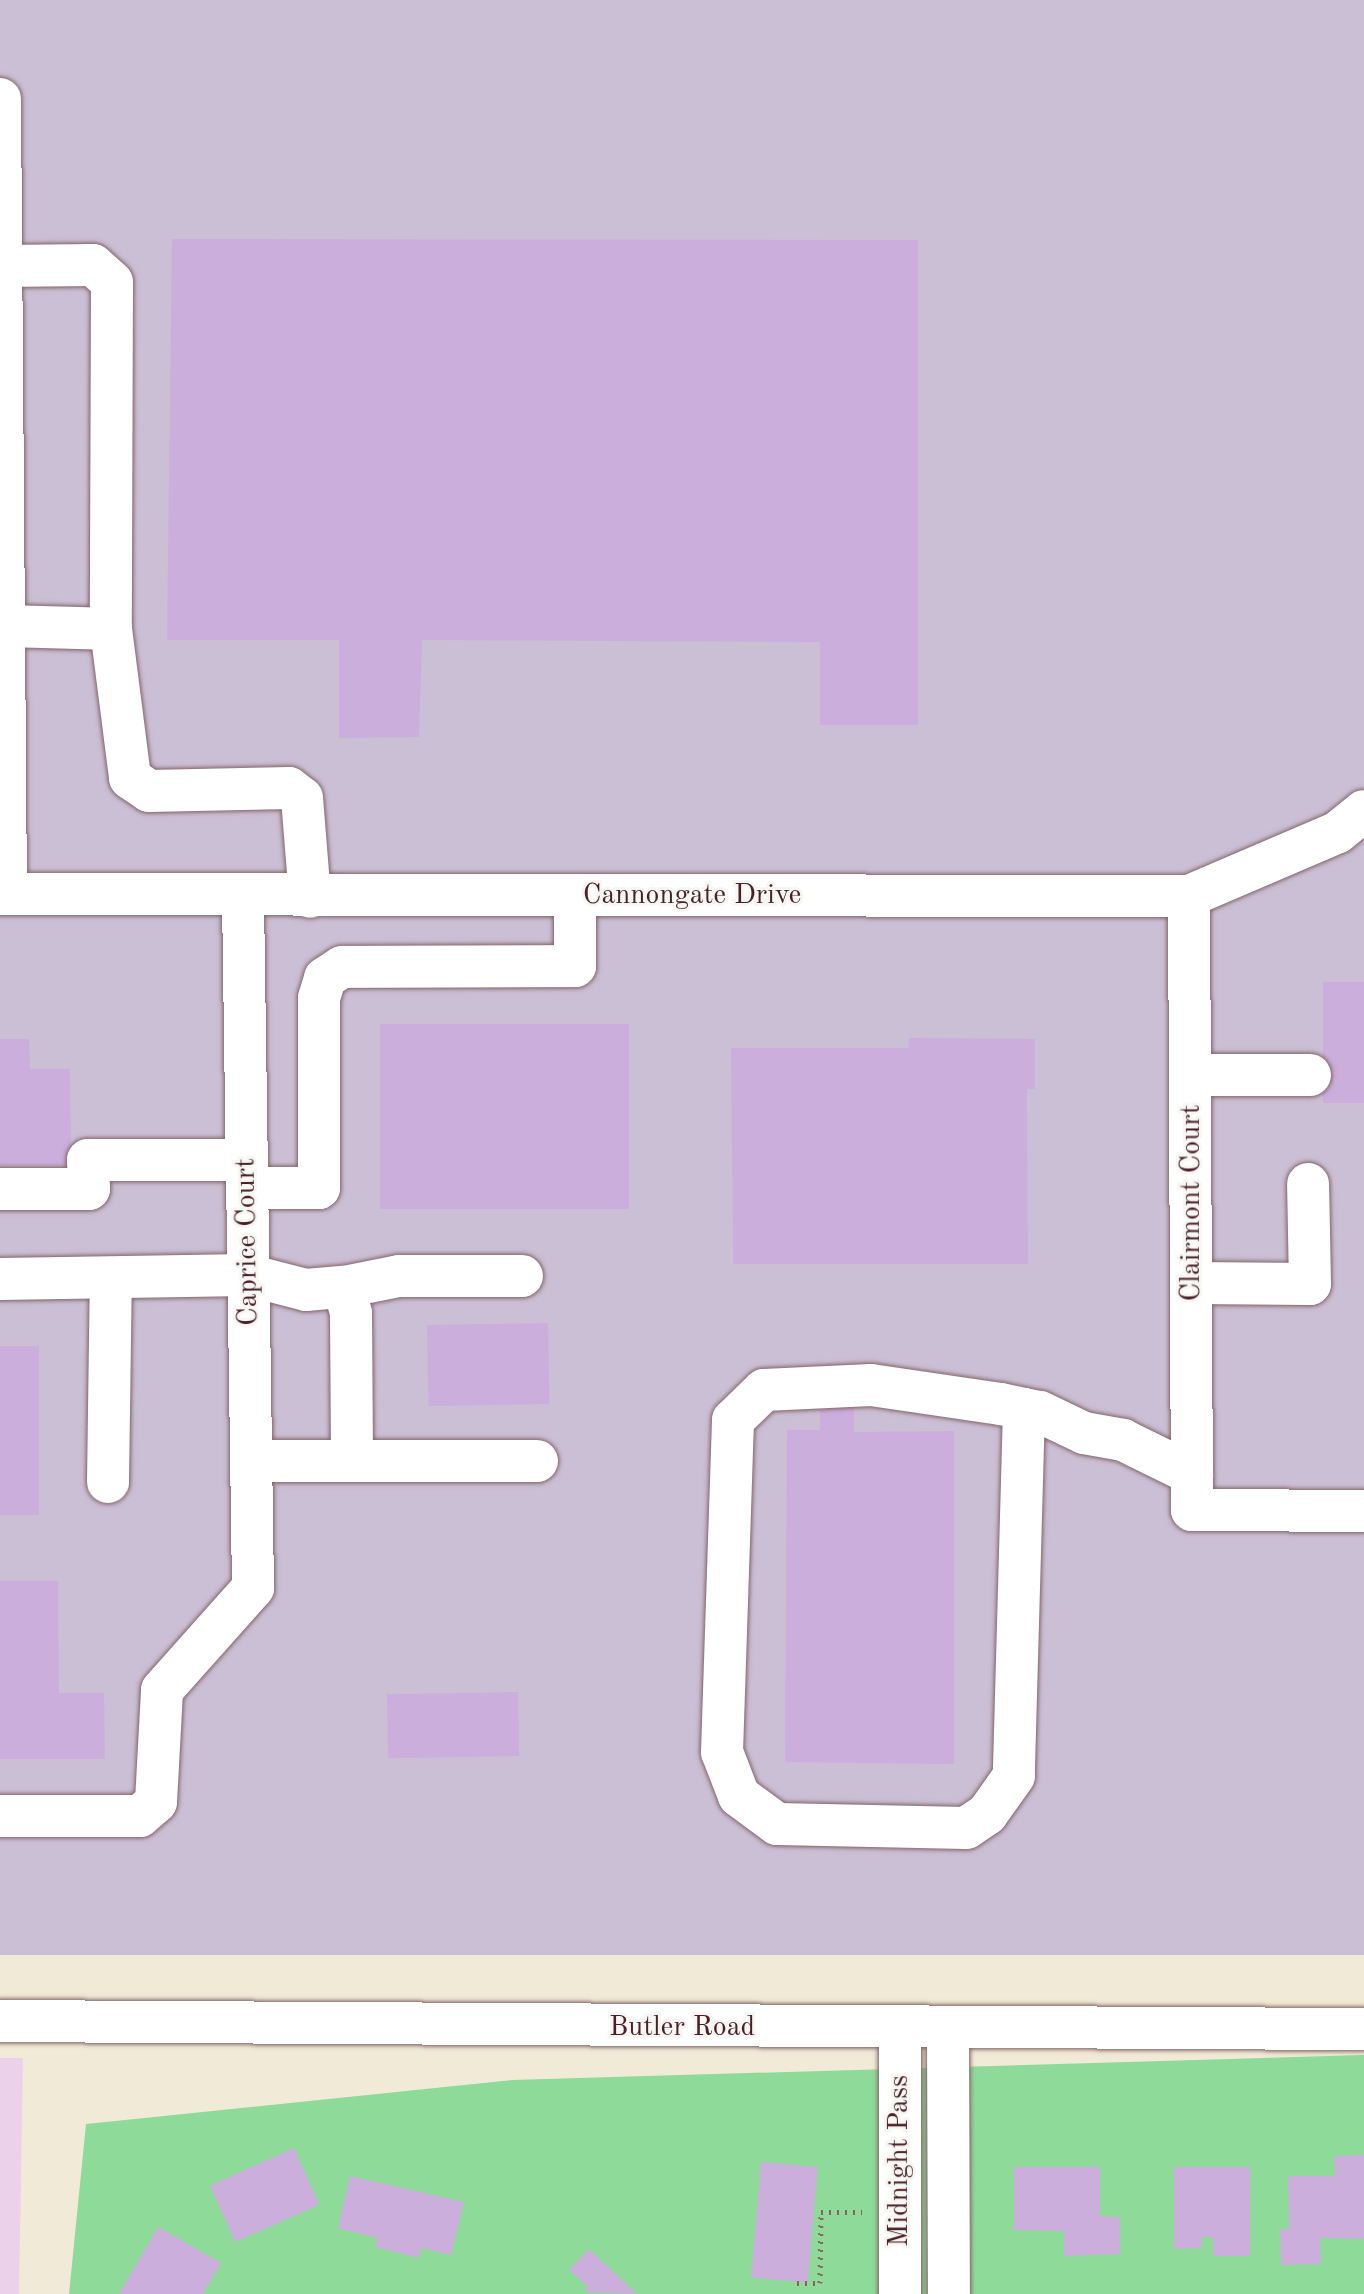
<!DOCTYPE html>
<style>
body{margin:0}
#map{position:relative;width:1364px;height:2294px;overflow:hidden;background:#f1ead6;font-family:"Old Standard TT",serif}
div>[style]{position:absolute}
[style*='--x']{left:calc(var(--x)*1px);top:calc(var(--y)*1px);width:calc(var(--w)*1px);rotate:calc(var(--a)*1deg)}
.built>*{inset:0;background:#ecd1ea}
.industrial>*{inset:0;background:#cbbfd5;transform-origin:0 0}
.green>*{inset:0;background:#8edb99}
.building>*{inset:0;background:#cbaedc;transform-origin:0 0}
.path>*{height:5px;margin-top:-2.5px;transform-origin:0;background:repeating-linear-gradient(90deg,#846667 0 2px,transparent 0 8px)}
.roads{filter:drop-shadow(0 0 2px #846667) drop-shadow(0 0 2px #846667)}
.minor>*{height:42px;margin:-21px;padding:0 21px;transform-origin:21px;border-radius:21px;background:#fff}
span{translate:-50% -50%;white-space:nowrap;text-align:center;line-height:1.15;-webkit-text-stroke:6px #f6f6f2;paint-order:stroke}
.street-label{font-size:28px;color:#4a1f2b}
</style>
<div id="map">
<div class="built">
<i style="clip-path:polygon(0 2058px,23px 2058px,19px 2294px,0 2294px)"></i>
</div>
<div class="industrial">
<i style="left:0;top:0;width:1364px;height:1955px"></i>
</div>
<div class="green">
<i style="clip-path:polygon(1364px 2055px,1364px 2294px,69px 2294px,86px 2124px,512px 2080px)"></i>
</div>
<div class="building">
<i style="clip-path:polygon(172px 239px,918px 240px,918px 725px,820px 725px,820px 642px,422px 640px,419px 737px,339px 738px,339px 640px,167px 640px)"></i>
<i style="left:1364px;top:982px;width:121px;height:41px;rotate:90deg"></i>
<i style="left:629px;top:1024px;width:185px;height:249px;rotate:90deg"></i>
<i style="clip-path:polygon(909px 1038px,1035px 1039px,1035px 1089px,1027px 1089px,1028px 1264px,733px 1264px,731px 1048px,908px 1048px)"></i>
<i style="clip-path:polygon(0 1039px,29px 1039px,30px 1069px,70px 1069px,71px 1165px,0 1165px)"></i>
<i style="left:548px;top:1323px;width:81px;height:121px;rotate:89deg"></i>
<i style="left:0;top:1346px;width:39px;height:169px"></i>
<i style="clip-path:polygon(820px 1403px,854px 1404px,854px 1432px,954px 1431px,954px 1764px,785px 1762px,787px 1430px,820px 1430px)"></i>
<i style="clip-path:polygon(0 1581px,58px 1581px,59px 1693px,104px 1693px,105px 1759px,0 1759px)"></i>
<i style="left:518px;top:1692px;width:64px;height:131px;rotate:89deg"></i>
<i style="left:294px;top:2148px;width:62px;height:92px;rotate:66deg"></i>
<i style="clip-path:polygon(1364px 2155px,1364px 2239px,1320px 2238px,1321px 2264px,1281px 2265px,1280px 2229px,1289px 2229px,1288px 2176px,1335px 2176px,1334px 2156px)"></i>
<i style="left:761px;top:2162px;width:57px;height:116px;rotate:5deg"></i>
<i style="clip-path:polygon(1014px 2167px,1100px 2167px,1100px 2216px,1120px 2217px,1120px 2254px,1064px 2256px,1064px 2231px,1014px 2230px)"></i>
<i style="clip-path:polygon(1174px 2167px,1250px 2167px,1250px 2256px,1213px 2256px,1213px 2237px,1201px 2237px,1202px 2248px,1174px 2249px)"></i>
<i style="clip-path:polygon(350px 2176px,464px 2202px,451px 2255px,421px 2248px,419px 2258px,375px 2247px,378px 2238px,338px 2228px)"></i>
<i style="clip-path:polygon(158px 2227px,221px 2263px,203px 2294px,119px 2294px)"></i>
<i style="clip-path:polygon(589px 2249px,637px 2294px,584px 2292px,588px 2287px,569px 2270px)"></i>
</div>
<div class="path">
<i style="--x:797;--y:2283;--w:23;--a:0"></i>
<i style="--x:820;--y:2283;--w:71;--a:-89.2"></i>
<i style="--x:821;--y:2212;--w:41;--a:0"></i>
</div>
<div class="roads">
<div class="minor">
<i style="--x:0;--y:99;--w:795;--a:89.57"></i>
<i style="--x:1;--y:266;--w:92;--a:-0.6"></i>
<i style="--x:93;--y:265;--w:25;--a:42"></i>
<i style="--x:112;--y:282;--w:347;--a:90.2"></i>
<i style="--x:111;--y:629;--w:150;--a:82.7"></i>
<i style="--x:130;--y:778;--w:23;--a:34"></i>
<i style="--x:149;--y:791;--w:140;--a:-1.2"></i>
<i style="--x:289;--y:788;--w:16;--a:38"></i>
<i style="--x:302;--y:798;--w:99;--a:85.4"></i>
<i style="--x:4;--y:626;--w:107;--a:1.6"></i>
<i style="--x:0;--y:894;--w:1189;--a:0.1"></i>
<i style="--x:1189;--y:896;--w:162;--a:-23.2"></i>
<i style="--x:1338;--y:832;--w:33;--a:-39"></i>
<i style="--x:1189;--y:896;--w:614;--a:89.72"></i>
<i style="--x:1192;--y:1510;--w:172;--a:0.3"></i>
<i style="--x:1191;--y:1075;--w:119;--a:0"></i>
<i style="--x:247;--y:1188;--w:72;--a:0"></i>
<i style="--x:319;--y:1188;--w:190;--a:-90"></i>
<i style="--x:319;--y:998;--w:21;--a:-73"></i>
<i style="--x:325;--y:978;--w:20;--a:-33"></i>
<i style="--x:342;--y:967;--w:233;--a:-0.2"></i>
<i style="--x:575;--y:966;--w:70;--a:-90"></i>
<i style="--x:0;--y:1189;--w:89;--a:0"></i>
<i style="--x:89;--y:1189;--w:29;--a:-92"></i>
<i style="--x:88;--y:1160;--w:159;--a:0"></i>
<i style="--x:0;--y:1279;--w:248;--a:-0.9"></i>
<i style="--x:248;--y:1275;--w:60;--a:14.5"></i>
<i style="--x:306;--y:1290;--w:38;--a:-5"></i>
<i style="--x:344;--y:1287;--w:27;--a:75"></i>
<i style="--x:351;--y:1313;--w:148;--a:89.6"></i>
<i style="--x:352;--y:1461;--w:101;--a:180"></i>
<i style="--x:1194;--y:1283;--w:116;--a:0.5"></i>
<i style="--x:1310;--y:1284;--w:100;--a:-91.1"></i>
<i style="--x:344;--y:1287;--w:56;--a:-11.3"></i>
<i style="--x:399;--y:1276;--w:123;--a:0"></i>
<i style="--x:1024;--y:1409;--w:367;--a:91.6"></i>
<i style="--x:1014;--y:1776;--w:47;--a:125.4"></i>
<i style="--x:987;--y:1814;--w:25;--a:146"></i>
<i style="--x:966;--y:1828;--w:189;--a:-178.8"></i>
<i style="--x:777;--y:1824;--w:47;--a:-143.6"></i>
<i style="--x:739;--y:1796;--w:47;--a:-111.1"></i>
<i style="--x:722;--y:1752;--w:332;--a:-88.1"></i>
<i style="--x:733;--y:1420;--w:43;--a:-44.1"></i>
<i style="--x:764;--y:1390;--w:107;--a:-2.7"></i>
<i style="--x:871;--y:1385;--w:131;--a:8.3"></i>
<i style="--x:1001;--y:1404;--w:24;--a:12"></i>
<i style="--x:1024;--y:1409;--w:16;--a:11"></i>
<i style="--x:1040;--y:1412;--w:49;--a:25.5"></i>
<i style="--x:1084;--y:1433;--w:40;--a:10"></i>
<i style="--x:1123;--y:1440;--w:77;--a:26.2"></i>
<i style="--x:352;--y:1461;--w:185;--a:0"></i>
<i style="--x:108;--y:1482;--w:204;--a:-89.2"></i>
<i style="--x:0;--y:1816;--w:140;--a:0"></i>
<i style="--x:140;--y:1816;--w:21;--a:-41"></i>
<i style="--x:156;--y:1802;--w:112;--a:-86.9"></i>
<i style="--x:162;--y:1690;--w:137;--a:-48.3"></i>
<i style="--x:253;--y:1588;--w:691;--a:-90.83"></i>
<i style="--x:0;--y:2021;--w:1364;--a:0.34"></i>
<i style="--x:900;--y:2028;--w:266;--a:90"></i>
<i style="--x:948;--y:2029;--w:265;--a:89.8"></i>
</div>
</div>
<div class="street-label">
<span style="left:692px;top:896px">Cannongate Drive</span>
<span style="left:1192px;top:1203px;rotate:-90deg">Clairmont Court</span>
<span style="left:248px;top:1242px;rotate:-91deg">Caprice Court</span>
<span style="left:682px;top:2028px">Butler Road</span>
<span style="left:900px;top:2161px;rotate:-90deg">Midnight Pass</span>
</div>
</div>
